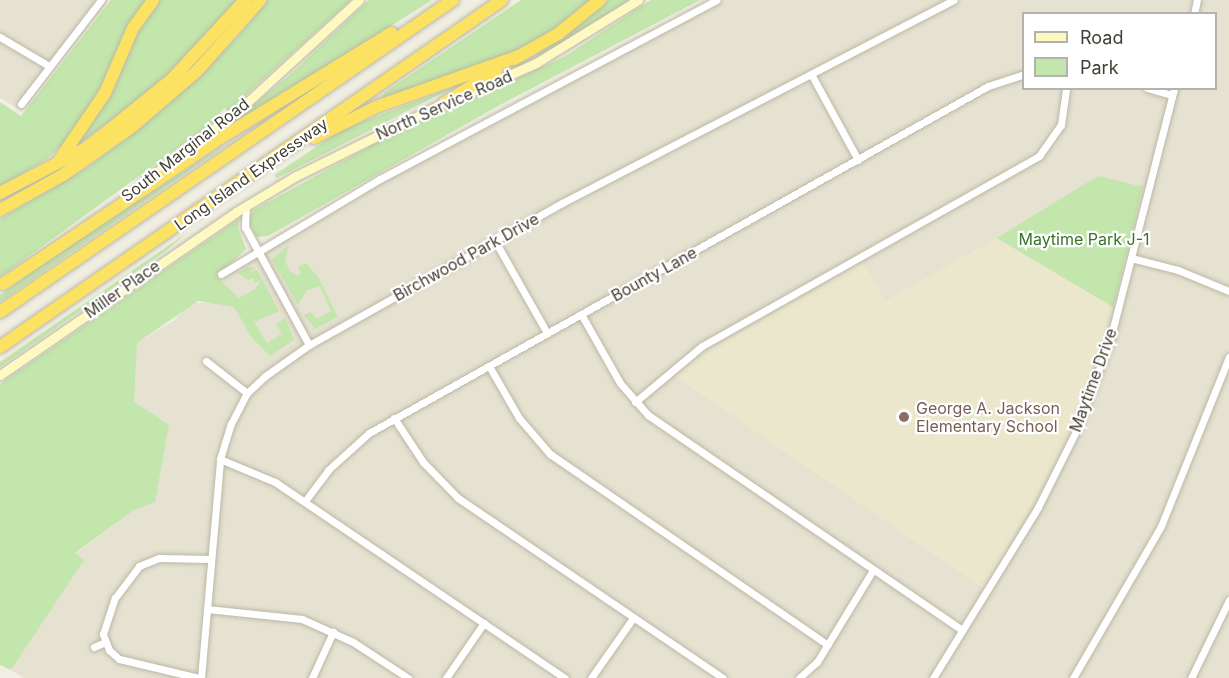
<!DOCTYPE html>
<style>
body{margin:0}
#map{position:relative;width:1229px;height:678px;overflow:hidden;background:#f1efe3;font-family:Inter,sans-serif}
div>[style]{position:absolute}
[style*='--x']{left:calc(var(--x)*1px);top:calc(var(--y)*1px);width:calc(var(--w)*1px);rotate:calc(var(--a)*1deg)}
.residential>*{inset:0;background:#e5e2d1}
.education>*{inset:0;background:#eae7cd}
.green>*{inset:0;background:#c2e6ab}
.roads{filter:drop-shadow(0 0 2px #bcb8a6) drop-shadow(0 0 2px #bcb8a6)}
.minor>*{height:7px;margin:-3.5px;padding:0 3.5px;transform-origin:3.5px;border-radius:3.5px;background:#fff}
.secondary>*{height:9px;margin:-4.5px;padding:0 4.5px;transform-origin:4.5px;border-radius:4.5px;background:#fef9c0}
.motorway>*{height:12px;margin:-6px;padding:0 6px;transform-origin:6px;border-radius:6px;background:#fce263}
.dots>*{width:16px;height:16px;translate:-50% -50%;box-sizing:border-box;border:3px solid #fff;border-radius:50%}
span{translate:-50% -50%;white-space:nowrap;text-align:center;line-height:1.15;-webkit-text-stroke:4.5px #fff;paint-order:stroke}
.street-label{font-size:16px;color:#433f33}
.park-label{font-size:16px;color:#387328}
.education-label{font-size:16px;color:#785e54}
.left{translate:0 -50%;text-align:left}
.legend{position:absolute;left:1022px;top:12px;width:195px;height:78px;box-sizing:border-box;background:#fff;border:2px solid #b4b2ad;margin:0;padding:8px 10px;list-style:none;font-size:18px;color:#433f33}
.legend li{display:flex;align-items:center;gap:12px;height:30px}
.legend b{width:30px;border:2px solid #b4b2ad}
</style>
<div id="map">
<div class="residential">
<i style="clip-path:polygon(0 0,109px 0,22px 111px,0 98px)"></i>
<i style="clip-path:polygon(evenodd,716px 0,1229px 0,1229px 678px,24px 678px,11px 670px,83px 560px,75px 554px,134px 510px,155px 502px,133px 402px,137px 343px,173px 321px,192px 303px,206px 303px,223px 272px,287px 233px,716px 0,1024px 14px,1216px 14px,1216px 88px,1024px 88px,1024px 14px)"></i>
</div>
<div class="education">
<i style="clip-path:polygon(997px 238px,1113px 307px,1082px 401px,1056px 462px,984px 589px,673px 375px,689px 362px,863px 262px,885px 301px)"></i>
</div>
<div class="green">
<i style="clip-path:polygon(111px 0,147px 0,98px 99px,73px 134px,47px 159px,0 187px,0 102px,21px 116px)"></i>
<i style="clip-path:polygon(158px 0,239px 0,158px 86px,77px 145px,109px 96px,136px 34px)"></i>
<i style="clip-path:polygon(268px 0,351px 0,228px 111px,224px 108px,212px 123px,0 277px,0 219px,88px 167px,139px 129px,235px 40px)"></i>
<i style="clip-path:polygon(369px 0,432px 0,215px 137px,292px 73px)"></i>
<i style="clip-path:polygon(521px 0,594px 0,536px 43px,503px 59px,380px 100px,385px 92px)"></i>
<i style="clip-path:polygon(608px 0,629px 0,589px 28px,532px 59px)"></i>
<i style="clip-path:polygon(651px 0,700px 0,498px 106px,268px 236px,256px 237px,248px 219px,254px 210px,378px 142px,564px 57px)"></i>
<i style="clip-path:polygon(454px 87px,277px 178px,274px 175px,343px 129px)"></i>
<i style="clip-path:polygon(225px 145px,216px 152px,0 302px,0 295px,56px 254px)"></i>
<i style="clip-path:polygon(1098px 176px,1143px 187px,1113px 307px,997px 238px)"></i>
<i style="clip-path:polygon(239px 219px,238px 228px,246px 249px,217px 277px,239px 298px,255px 289px,261px 280px,254px 283px,253px 278px,248px 280px,238px 273px,248px 267px,255px 268px,250px 272px,257px 270px,279px 311px,254px 322px,267px 343px,282px 334px,276px 324px,285px 318px,294px 340px,270px 356px,252px 338px,234px 307px,198px 301px,137px 343px,134px 402px,169px 425px,155px 502px,134px 510px,75px 553px,84px 560px,11px 670px,0 665px,0 384px)"></i>
<i style="clip-path:polygon(188px 232px,167px 250px,0 367px,0 362px)"></i>
<i style="clip-path:polygon(289px 245px,285px 261px,290px 271px,297px 276px,301px 273px,298px 267px,306px 263px,318px 277px,338px 317px,315px 329px,304px 315px,310px 312px,317px 319px,331px 311px,320px 286px,307px 290px,298px 305px,272px 259px)"></i>
</div>
<div class="roads">
<div class="minor">
<i style="--x:1194;--y:14;--w:14;--a:-78"></i>
<i style="--x:0;--y:37;--w:57;--a:30.6"></i>
<i style="--x:811;--y:74;--w:98;--a:61.3"></i>
<i style="--x:1147;--y:88;--w:26;--a:16"></i>
<i style="--x:21;--y:104;--w:131;--a:-52.4"></i>
<i style="--x:246;--y:206;--w:21;--a:93"></i>
<i style="--x:245;--y:227;--w:134;--a:61.5"></i>
<i style="--x:495;--y:241;--w:106;--a:60.5"></i>
<i style="--x:1131;--y:258;--w:49;--a:14.3"></i>
<i style="--x:1178;--y:270;--w:55;--a:22.4"></i>
<i style="--x:221;--y:274;--w:185;--a:-30.9"></i>
<i style="--x:380;--y:179;--w:381;--a:-28"></i>
<i style="--x:581;--y:314;--w:79;--a:60.5"></i>
<i style="--x:620;--y:383;--w:43;--a:48.8"></i>
<i style="--x:648;--y:415;--w:381;--a:34.4"></i>
<i style="--x:206;--y:361;--w:52;--a:38"></i>
<i style="--x:489;--y:366;--w:60;--a:60"></i>
<i style="--x:519;--y:418;--w:48;--a:49.3"></i>
<i style="--x:550;--y:454;--w:337;--a:34.5"></i>
<i style="--x:635;--y:402;--w:87;--a:-39.9"></i>
<i style="--x:702;--y:346;--w:387;--a:-29.4"></i>
<i style="--x:1039;--y:156;--w:38;--a:-55"></i>
<i style="--x:1061;--y:125;--w:37;--a:-82"></i>
<i style="--x:394;--y:418;--w:53;--a:56.6"></i>
<i style="--x:423;--y:462;--w:50;--a:45.8"></i>
<i style="--x:458;--y:498;--w:320;--a:34.2"></i>
<i style="--x:220;--y:459;--w:60;--a:22.7"></i>
<i style="--x:275;--y:482;--w:350;--a:34.1"></i>
<i style="--x:305;--y:501;--w:39;--a:-53"></i>
<i style="--x:328;--y:470;--w:55;--a:-42.1"></i>
<i style="--x:369;--y:433;--w:710;--a:-29.27"></i>
<i style="--x:988;--y:86;--w:38;--a:-18"></i>
<i style="--x:207;--y:609;--w:96;--a:6"></i>
<i style="--x:302;--y:619;--w:56;--a:24.3"></i>
<i style="--x:353;--y:642;--w:66;--a:33.2"></i>
<i style="--x:94;--y:647;--w:12;--a:-24"></i>
<i style="--x:199;--y:678;--w:82;--a:-166.6"></i>
<i style="--x:119;--y:659;--w:13;--a:-138"></i>
<i style="--x:109;--y:650;--w:17;--a:-111"></i>
<i style="--x:103;--y:634;--w:38;--a:-72"></i>
<i style="--x:115;--y:598;--w:40;--a:-53"></i>
<i style="--x:139;--y:566;--w:22;--a:-22"></i>
<i style="--x:159;--y:558;--w:52;--a:1.1"></i>
<i style="--x:201;--y:678;--w:220;--a:-85"></i>
<i style="--x:220;--y:459;--w:37;--a:-73"></i>
<i style="--x:231;--y:424;--w:35;--a:-63"></i>
<i style="--x:247;--y:393;--w:25;--a:-43"></i>
<i style="--x:265;--y:376;--w:54;--a:-35.2"></i>
<i style="--x:309;--y:345;--w:290;--a:-29.3"></i>
<i style="--x:562;--y:203;--w:441;--a:-27.4"></i>
<i style="--x:312;--y:678;--w:51;--a:-65.5"></i>
<i style="--x:446;--y:678;--w:67;--a:-55.4"></i>
<i style="--x:591;--y:678;--w:73;--a:-55"></i>
<i style="--x:799;--y:678;--w:24;--a:-42"></i>
<i style="--x:817;--y:662;--w:108;--a:-58.7"></i>
<i style="--x:933;--y:678;--w:201;--a:-58.4"></i>
<i style="--x:1038;--y:507;--w:85;--a:-63.4"></i>
<i style="--x:1076;--y:431;--w:97;--a:-69.5"></i>
<i style="--x:1110;--y:340;--w:260;--a:-75.7"></i>
<i style="--x:1073;--y:678;--w:176;--a:-59.9"></i>
<i style="--x:1161;--y:526;--w:182;--a:-68.1"></i>
<i style="--x:1191;--y:678;--w:87;--a:-64"></i>
</div>
<div class="secondary">
<i style="--x:466;--y:94;--w:77;--a:-23.9"></i>
<i style="--x:536;--y:63;--w:120;--a:-31.7"></i>
<i style="--x:141;--y:184;--w:126;--a:-37.2"></i>
<i style="--x:241;--y:108;--w:160;--a:-42.5"></i>
<i style="--x:0;--y:375;--w:287;--a:-34.6"></i>
<i style="--x:236;--y:212;--w:70;--a:-31"></i>
<i style="--x:296;--y:176;--w:172;--a:-26.3"></i>
</div>
<div class="motorway">
<i style="--x:514;--y:59;--w:51;--a:-29.6"></i>
<i style="--x:558;--y:34;--w:54;--a:-39"></i>
<i style="--x:444;--y:103;--w:62;--a:-31.9"></i>
<i style="--x:314;--y:138;--w:69;--a:-26.6"></i>
<i style="--x:376;--y:107;--w:152;--a:-19.6"></i>
<i style="--x:60;--y:159;--w:80;--a:-55.7"></i>
<i style="--x:105;--y:93;--w:71;--a:-66.7"></i>
<i style="--x:133;--y:28;--w:34;--a:-54"></i>
<i style="--x:0;--y:193;--w:97;--a:-27.6"></i>
<i style="--x:86;--y:148;--w:28;--a:-38"></i>
<i style="--x:108;--y:131;--w:81;--a:-39"></i>
<i style="--x:171;--y:80;--w:109;--a:-47.2"></i>
<i style="--x:0;--y:210;--w:72;--a:-29.1"></i>
<i style="--x:63;--y:175;--w:85;--a:-35"></i>
<i style="--x:133;--y:126;--w:84;--a:-40.7"></i>
<i style="--x:197;--y:71;--w:95;--a:-48.4"></i>
<i style="--x:3;--y:284;--w:254;--a:-33.9"></i>
<i style="--x:214;--y:142;--w:208;--a:-31.6"></i>
<i style="--x:0;--y:312;--w:550;--a:-34.56"></i>
<i style="--x:0;--y:347;--w:610;--a:-34.65"></i>
</div>
</div>
<div class="dots">
<i style="left:904px;top:417px;background:#8d6e63"></i>
</div>
<div class="street-label">
<span style="left:444px;top:105px;rotate:-24deg">North Service Road</span>
<span style="left:185px;top:150px;rotate:-38deg">South Marginal Road</span>
<span style="left:251px;top:174px;rotate:-35deg">Long Island Expressway</span>
<span style="left:466px;top:257px;rotate:-29deg">Birchwood Park Drive</span>
<span style="left:654px;top:274px;rotate:-29deg">Bounty Lane</span>
<span style="left:122px;top:289px;rotate:-35deg">Miller Place</span>
<span style="left:1093px;top:380px;rotate:-70deg">Maytime Drive</span>
</div>
<div class="park-label">
<span style="left:1084px;top:239px">Maytime Park J-1</span>
</div>
<div class="education-label">
<span class="left" style="left:916px;top:417px">George A. Jackson<br>Elementary School</span>
</div>
<ul class="legend">
<li><b style="height:8px;background:#fef9c0"></b>Road</li>
<li><b style="height:16px;background:#c2e6ab"></b>Park</li>
</ul>
</div>
